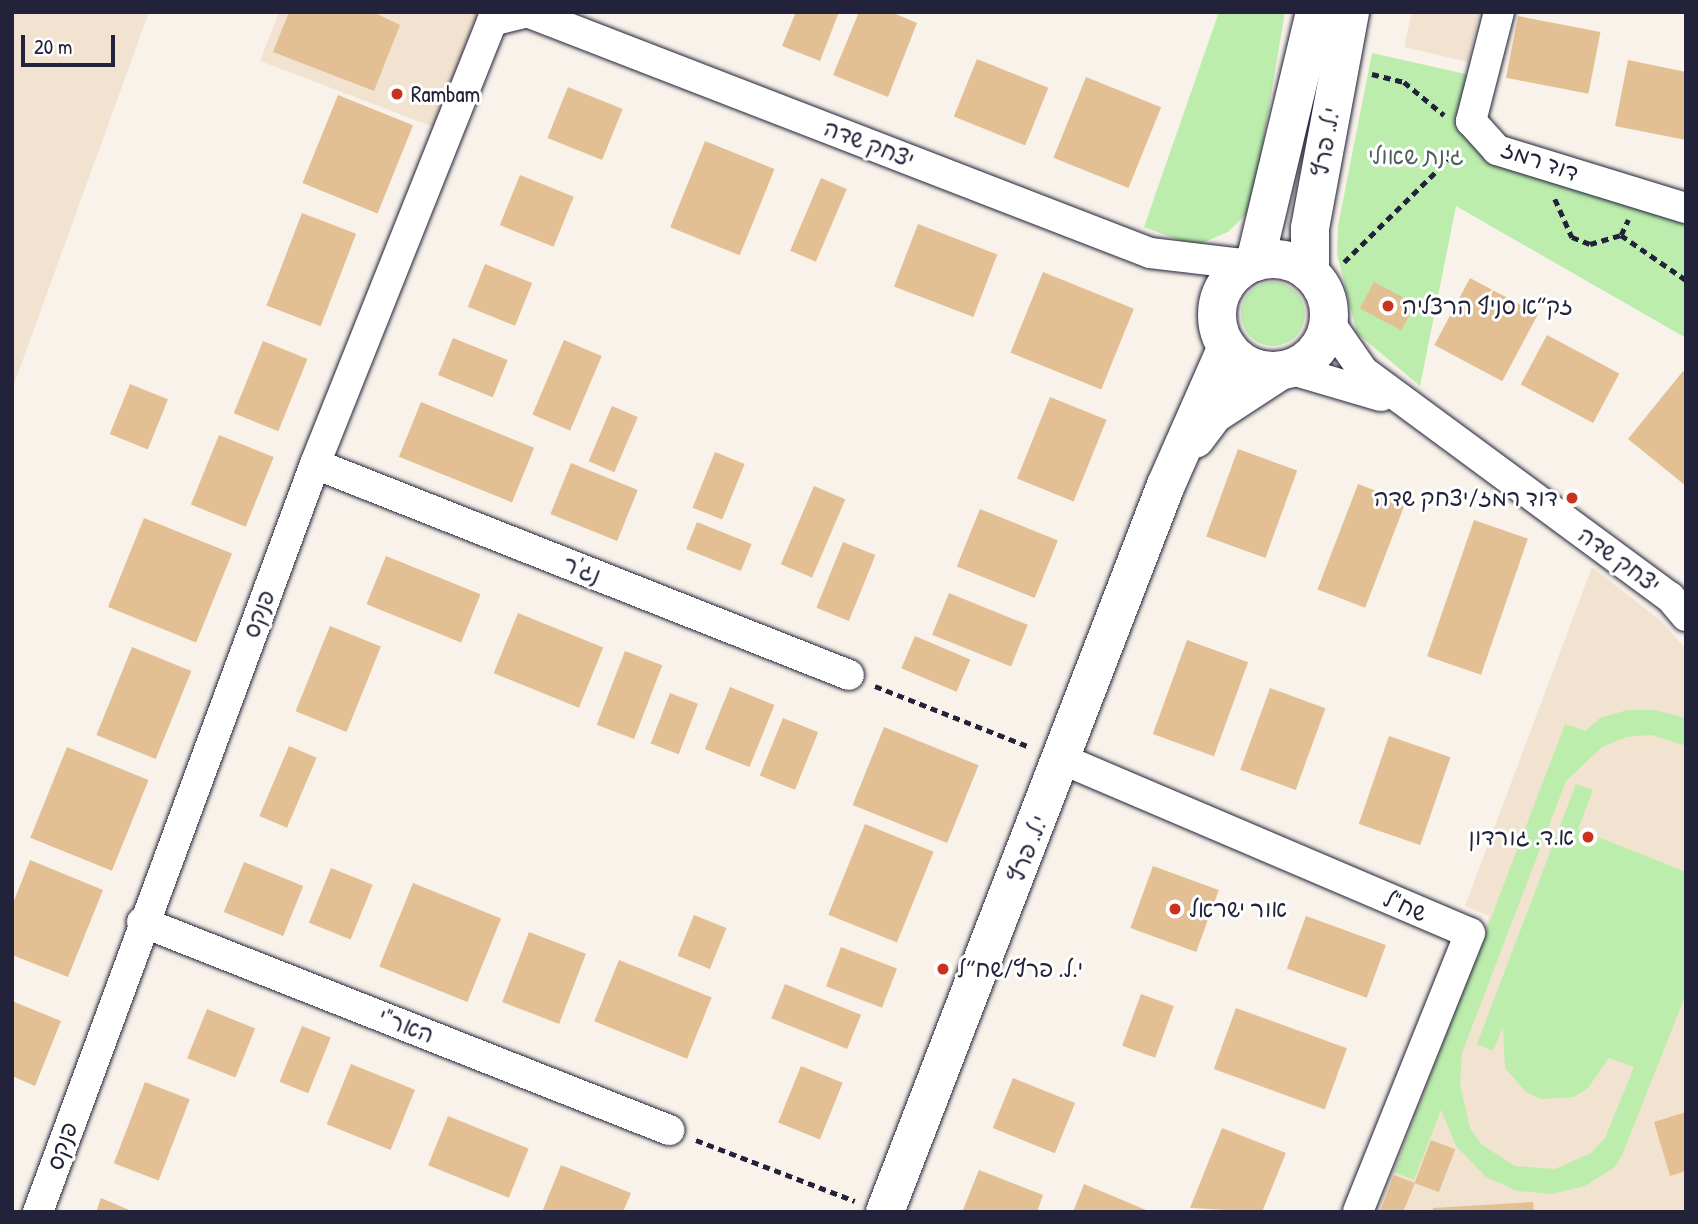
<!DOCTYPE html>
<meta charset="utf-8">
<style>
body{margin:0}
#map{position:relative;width:1698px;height:1224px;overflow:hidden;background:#f9f2ea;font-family:"Patrick Hand","Playpen Sans Hebrew",sans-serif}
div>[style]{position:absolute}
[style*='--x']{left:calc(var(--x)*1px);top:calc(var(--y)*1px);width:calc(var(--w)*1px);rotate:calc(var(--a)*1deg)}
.built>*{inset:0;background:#f2e3d0}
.green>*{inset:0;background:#bcedad}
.round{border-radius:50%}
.building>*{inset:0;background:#e3c094;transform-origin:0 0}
.path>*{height:4.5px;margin-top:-2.25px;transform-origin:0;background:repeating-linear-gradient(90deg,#22223b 0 7px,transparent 0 12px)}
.roads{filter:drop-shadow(0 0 2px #22223b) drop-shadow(0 0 2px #22223b)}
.minor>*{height:30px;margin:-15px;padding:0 15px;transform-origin:15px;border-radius:15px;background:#fff}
.tertiary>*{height:38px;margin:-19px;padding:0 19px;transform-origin:19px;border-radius:19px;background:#fff}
.tertiary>.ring{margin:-19px;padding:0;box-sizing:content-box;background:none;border:38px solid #fff;border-radius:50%}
.dots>*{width:19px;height:19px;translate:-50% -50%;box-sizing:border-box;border:4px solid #fff;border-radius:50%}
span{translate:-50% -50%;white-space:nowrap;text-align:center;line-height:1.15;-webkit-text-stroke:6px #fff;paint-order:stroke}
.poi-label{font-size:23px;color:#22223b}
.left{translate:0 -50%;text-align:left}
.right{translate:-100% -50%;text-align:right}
.street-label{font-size:23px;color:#22223b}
.park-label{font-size:23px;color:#505f5d}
.frame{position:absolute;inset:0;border:14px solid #22223b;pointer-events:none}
.scale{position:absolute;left:21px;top:35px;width:94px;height:32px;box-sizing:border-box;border:4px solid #22223b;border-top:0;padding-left:9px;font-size:21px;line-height:24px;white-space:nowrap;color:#22223b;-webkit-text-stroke:5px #fff;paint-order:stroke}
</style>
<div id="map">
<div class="built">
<i style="clip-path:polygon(12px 12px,149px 12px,12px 390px)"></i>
<i style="clip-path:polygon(279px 12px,478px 12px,434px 127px,260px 61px)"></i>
<i style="clip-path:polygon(1412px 12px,1479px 12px,1468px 62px,1404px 47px)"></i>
<i style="clip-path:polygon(1592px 567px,1661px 621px,1686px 649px,1686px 1212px,1377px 1212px,1489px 916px,1465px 906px)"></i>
</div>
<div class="green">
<i style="clip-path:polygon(1219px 12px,1285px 12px,1252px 208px,1228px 232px,1195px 246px,1144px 227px)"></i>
<i style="clip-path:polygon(1372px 53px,1479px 77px,1469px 122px,1686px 215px,1686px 338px,1456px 206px,1420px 386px,1357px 333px,1337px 254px,1338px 226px)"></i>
<i class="round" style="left:1241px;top:282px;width:64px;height:64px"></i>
<i style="clip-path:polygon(1627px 710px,1655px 710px,1686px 718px,1686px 746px,1652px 735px,1626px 737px,1602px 747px,1566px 781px,1462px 1053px,1460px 1084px,1470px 1128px,1482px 1145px,1515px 1166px,1555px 1169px,1591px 1153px,1605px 1138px,1634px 1067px,1609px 1058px,1588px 1088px,1574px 1097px,1541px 1099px,1526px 1092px,1505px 1068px,1503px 1027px,1493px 1051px,1477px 1044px,1576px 784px,1593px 790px,1578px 829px,1686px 872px,1686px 994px,1622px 1155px,1615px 1167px,1585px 1186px,1552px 1194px,1517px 1191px,1486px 1177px,1456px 1146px,1441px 1110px,1414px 1180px,1394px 1172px,1565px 724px,1585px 731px,1600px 718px)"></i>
</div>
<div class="building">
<i style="clip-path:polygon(289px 12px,373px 12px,400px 25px,374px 91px,273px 52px)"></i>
<i style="clip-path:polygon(796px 12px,839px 12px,820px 61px,782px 46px)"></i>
<i style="clip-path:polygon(859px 12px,891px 12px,917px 23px,888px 97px,833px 75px)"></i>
<i style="left:1518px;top:16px;width:84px;height:63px;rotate:11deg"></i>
<i style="left:977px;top:59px;width:77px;height:62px;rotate:22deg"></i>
<i style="clip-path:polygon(1628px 60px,1686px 72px,1686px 140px,1615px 126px)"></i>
<i style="left:1086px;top:77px;width:81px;height:87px;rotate:22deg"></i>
<i style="left:568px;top:87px;width:59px;height:55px;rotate:22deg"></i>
<i style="left:338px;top:95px;width:81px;height:95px;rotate:22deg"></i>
<i style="left:705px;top:141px;width:75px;height:93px;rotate:22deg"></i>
<i style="left:520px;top:175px;width:58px;height:54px;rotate:22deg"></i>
<i style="left:821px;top:178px;width:28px;height:79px;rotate:23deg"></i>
<i style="left:302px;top:213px;width:58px;height:99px;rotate:21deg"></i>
<i style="left:918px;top:224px;width:85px;height:67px;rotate:21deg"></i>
<i style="left:485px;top:264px;width:51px;height:46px;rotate:22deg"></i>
<i style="left:1043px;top:272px;width:98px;height:87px;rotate:22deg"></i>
<i style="left:1470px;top:278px;width:77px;height:76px;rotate:28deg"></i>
<i style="left:1374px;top:282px;width:47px;height:30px;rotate:28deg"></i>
<i style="left:1547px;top:335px;width:82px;height:56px;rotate:28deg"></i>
<i style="left:453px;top:338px;width:59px;height:40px;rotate:22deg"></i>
<i style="left:564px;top:340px;width:41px;height:81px;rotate:23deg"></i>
<i style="left:263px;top:341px;width:48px;height:78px;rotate:22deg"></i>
<i style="clip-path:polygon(1683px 371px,1686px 374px,1686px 486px,1628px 439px)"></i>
<i style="left:130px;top:384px;width:41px;height:54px;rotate:22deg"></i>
<i style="left:1050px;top:397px;width:61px;height:88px;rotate:22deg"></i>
<i style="left:421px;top:402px;width:122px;height:59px;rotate:22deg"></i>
<i style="left:612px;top:406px;width:28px;height:60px;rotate:23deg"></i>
<i style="left:219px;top:435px;width:59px;height:75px;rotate:22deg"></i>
<i style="left:1238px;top:449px;width:63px;height:93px;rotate:20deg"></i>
<i style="left:715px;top:452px;width:32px;height:60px;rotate:22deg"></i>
<i style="left:571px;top:463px;width:72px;height:55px;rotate:22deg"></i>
<i style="left:1358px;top:484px;width:51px;height:113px;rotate:21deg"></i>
<i style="left:814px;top:486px;width:34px;height:85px;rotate:23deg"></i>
<i style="left:980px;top:509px;width:84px;height:62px;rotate:22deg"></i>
<i style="left:144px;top:518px;width:95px;height:96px;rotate:22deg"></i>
<i style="left:1474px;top:520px;width:57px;height:144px;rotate:19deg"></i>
<i style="left:697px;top:522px;width:59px;height:29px;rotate:22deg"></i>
<i style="left:843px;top:542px;width:35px;height:71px;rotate:22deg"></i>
<i style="left:386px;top:556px;width:102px;height:52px;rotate:22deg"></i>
<i style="left:949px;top:593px;width:85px;height:45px;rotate:22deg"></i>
<i style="left:518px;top:613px;width:92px;height:65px;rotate:22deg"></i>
<i style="left:330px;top:626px;width:55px;height:92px;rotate:22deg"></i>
<i style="left:915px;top:636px;width:60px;height:35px;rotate:23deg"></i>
<i style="left:1187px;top:640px;width:65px;height:100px;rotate:20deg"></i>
<i style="left:132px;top:647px;width:64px;height:95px;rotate:22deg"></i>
<i style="left:625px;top:651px;width:40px;height:79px;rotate:21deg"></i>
<i style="left:730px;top:687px;width:48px;height:67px;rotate:22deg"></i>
<i style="left:1270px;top:688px;width:59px;height:87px;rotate:20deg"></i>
<i style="left:670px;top:693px;width:30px;height:54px;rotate:21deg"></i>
<i style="left:783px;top:718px;width:38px;height:62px;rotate:22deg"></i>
<i style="left:884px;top:727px;width:102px;height:84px;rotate:22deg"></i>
<i style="left:1389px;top:736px;width:65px;height:93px;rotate:19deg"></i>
<i style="left:289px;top:746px;width:30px;height:76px;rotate:23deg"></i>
<i style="left:67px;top:747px;width:88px;height:98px;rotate:22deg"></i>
<i style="left:865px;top:824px;width:74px;height:98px;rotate:22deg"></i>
<i style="clip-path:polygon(30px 860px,103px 890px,68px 977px,12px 955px,12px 906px)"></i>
<i style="left:244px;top:862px;width:64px;height:54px;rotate:22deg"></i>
<i style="left:1153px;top:866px;width:70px;height:66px;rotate:20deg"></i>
<i style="left:331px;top:868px;width:45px;height:59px;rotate:22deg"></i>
<i style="left:413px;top:883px;width:95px;height:90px;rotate:22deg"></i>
<i style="left:694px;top:915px;width:35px;height:44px;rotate:22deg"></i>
<i style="left:1306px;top:916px;width:85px;height:56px;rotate:20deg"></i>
<i style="left:529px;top:932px;width:61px;height:75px;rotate:21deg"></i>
<i style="left:841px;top:947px;width:60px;height:42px;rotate:21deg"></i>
<i style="left:619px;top:960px;width:100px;height:66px;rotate:22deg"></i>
<i style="left:785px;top:984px;width:82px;height:37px;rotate:22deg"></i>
<i style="left:1141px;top:994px;width:35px;height:55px;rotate:20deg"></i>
<i style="clip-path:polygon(12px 1001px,61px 1021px,35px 1086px,12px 1076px)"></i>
<i style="left:1236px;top:1008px;width:118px;height:65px;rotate:20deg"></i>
<i style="left:207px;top:1009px;width:52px;height:53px;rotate:22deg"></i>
<i style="left:302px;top:1026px;width:31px;height:60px;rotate:22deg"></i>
<i style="left:351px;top:1064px;width:69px;height:65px;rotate:22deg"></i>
<i style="left:801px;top:1066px;width:45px;height:61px;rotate:22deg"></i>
<i style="left:1013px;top:1078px;width:67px;height:54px;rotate:22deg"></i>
<i style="left:145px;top:1082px;width:48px;height:87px;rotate:21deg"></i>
<i style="clip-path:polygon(1686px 1112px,1686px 1171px,1670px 1176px,1654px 1122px)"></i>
<i style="left:448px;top:1116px;width:87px;height:53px;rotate:22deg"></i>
<i style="clip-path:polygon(1222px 1128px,1286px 1153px,1262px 1212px,1190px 1208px)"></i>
<i style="left:1431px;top:1140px;width:26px;height:46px;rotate:21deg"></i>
<i style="clip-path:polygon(561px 1165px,631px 1193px,623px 1212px,542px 1212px)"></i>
<i style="clip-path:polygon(979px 1170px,1043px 1195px,1037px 1212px,962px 1212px)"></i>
<i style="clip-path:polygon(1394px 1175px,1415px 1183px,1403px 1212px,1380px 1212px)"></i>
<i style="clip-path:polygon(1084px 1184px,1146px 1210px,1146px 1212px,1073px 1212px)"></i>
<i style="clip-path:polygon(101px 1198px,134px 1212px,96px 1212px)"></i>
<i style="clip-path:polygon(1533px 1202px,1534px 1212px,1433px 1212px,1433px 1208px)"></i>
</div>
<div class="path">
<i style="--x:1372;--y:74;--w:33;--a:14"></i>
<i style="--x:1404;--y:82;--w:52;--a:39.5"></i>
<i style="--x:1555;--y:199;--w:42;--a:65.9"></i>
<i style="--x:1572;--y:237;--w:19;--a:21"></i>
<i style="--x:1590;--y:244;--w:32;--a:-16"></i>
<i style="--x:1621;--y:235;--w:79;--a:34.7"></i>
<i style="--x:1621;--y:235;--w:17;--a:-65"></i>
<i style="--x:1344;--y:262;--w:160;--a:-44.5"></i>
<i style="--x:875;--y:686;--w:167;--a:21.5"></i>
<i style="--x:696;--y:1140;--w:170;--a:21"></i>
</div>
<div class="roads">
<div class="minor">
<i style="--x:1499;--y:12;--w:113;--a:104.4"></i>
<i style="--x:1471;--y:121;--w:39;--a:48"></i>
<i style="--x:1497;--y:150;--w:198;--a:17.1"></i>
<i style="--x:1329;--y:322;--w:60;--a:55.2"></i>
<i style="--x:1363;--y:371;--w:381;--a:36.4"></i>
<i style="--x:1670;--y:597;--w:25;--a:50"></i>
<i style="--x:1289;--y:369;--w:96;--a:16.4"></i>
<i style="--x:315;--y:464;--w:574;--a:21.56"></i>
<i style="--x:1064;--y:760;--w:441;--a:23.1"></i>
<i style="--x:1470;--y:933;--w:301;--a:111.9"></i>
<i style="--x:142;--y:922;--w:567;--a:21.54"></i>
<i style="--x:38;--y:1212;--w:798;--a:-69.68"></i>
<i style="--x:315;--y:464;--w:477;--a:-68.2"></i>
<i style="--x:492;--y:21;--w:36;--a:-14"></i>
<i style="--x:527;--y:12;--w:668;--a:21.15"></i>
<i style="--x:1150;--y:253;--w:101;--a:6.8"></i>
</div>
<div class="tertiary">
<i class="ring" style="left:1217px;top:259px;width:74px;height:74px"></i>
<i style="--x:1255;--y:262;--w:257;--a:-76.5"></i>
<i style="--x:1310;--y:273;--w:45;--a:-90"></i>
<i style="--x:1310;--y:228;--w:220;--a:-79.5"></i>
<i style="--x:1195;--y:439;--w:31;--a:-53"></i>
<i style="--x:1214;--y:414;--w:79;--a:-33.1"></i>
<i style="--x:885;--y:1212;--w:779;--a:-68.87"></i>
<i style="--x:1166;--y:485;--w:151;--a:-66.2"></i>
</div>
</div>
<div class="dots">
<i style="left:397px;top:94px;background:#c8321e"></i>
<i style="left:1388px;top:306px;background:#c8321e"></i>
<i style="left:1572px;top:498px;background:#c8321e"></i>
<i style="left:1588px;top:837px;background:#c8321e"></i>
<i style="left:1175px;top:909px;background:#c8321e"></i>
<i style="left:943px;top:969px;background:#c8321e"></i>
</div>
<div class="poi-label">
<span class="left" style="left:411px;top:94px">Rambam</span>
<span class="left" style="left:1402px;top:306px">זק״א סניף הרצליה</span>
<span class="right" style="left:1558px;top:498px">דוד רמז/יצחק שדה</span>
<span class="right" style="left:1574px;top:837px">א.ד. גורדון</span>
<span class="left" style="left:1189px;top:909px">אור ישראל</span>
<span class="left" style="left:957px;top:969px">י.ל. פרץ/שח״ל</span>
</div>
<div class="street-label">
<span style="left:1326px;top:142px;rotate:-80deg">י.ל. פרץ</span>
<span style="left:869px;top:144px;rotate:21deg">יצחק שדה</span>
<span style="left:1540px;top:161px;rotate:19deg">דוד רמז</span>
<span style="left:1619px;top:560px;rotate:36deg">יצחק שדה</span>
<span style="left:582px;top:570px;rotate:22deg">נג'ר</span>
<span style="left:259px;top:614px;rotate:-69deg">פנקס</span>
<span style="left:1028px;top:849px;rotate:-68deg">י.ל. פרץ</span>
<span style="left:1405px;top:906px;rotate:23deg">שח"ל</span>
<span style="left:406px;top:1026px;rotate:21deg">האר"י</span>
<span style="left:62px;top:1146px;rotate:-70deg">פנקס</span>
</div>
<div class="park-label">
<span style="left:1416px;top:156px">גינת שאולי</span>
</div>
<div class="frame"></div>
<div class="scale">20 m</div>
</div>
